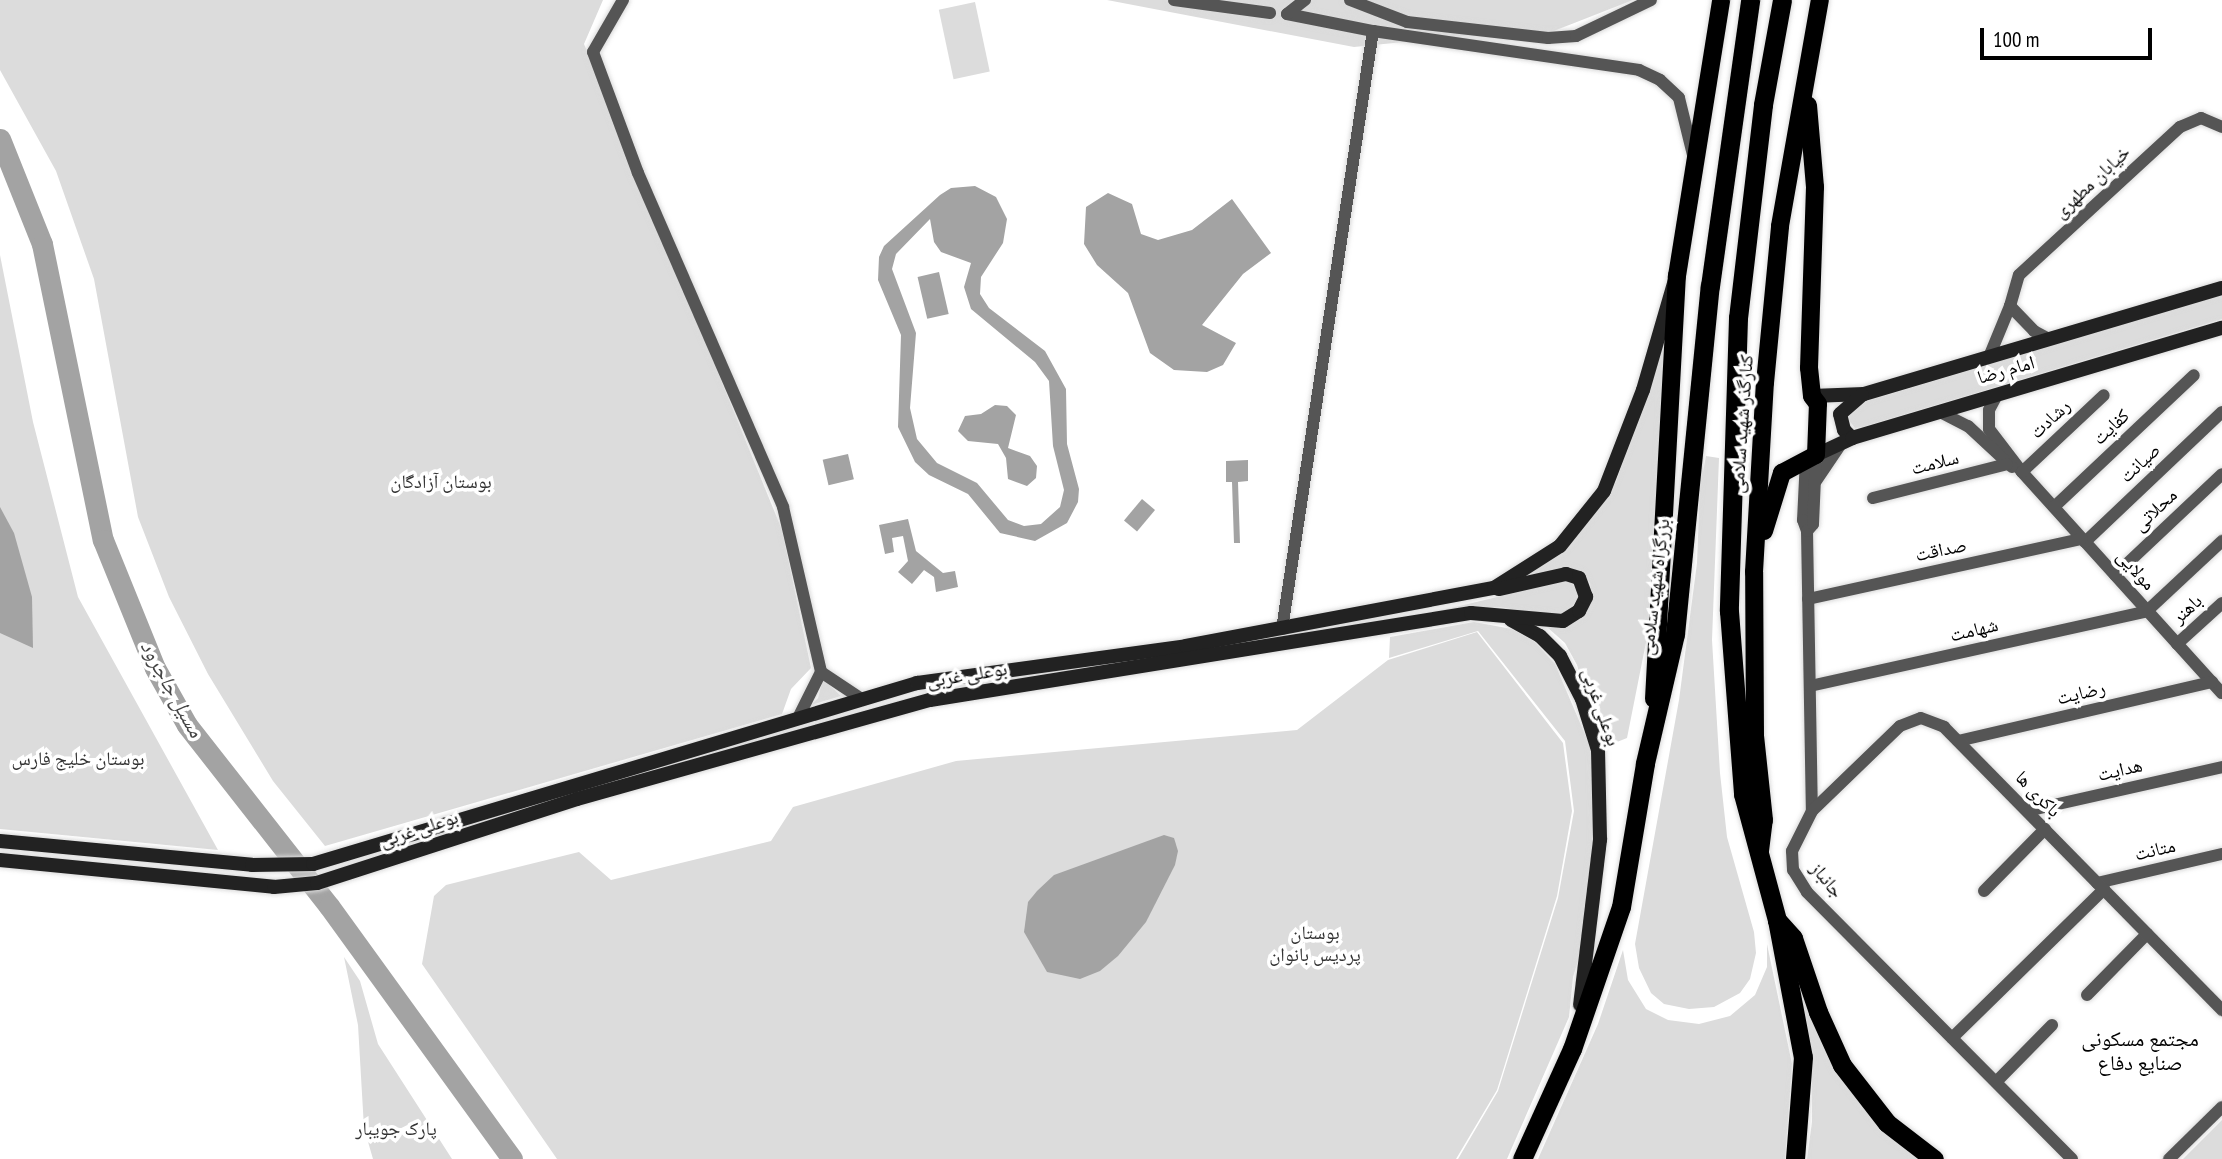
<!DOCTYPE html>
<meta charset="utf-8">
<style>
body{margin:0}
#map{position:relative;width:2222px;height:1159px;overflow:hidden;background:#fff;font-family:"PT Sans Narrow","Noto Naskh Arabic",sans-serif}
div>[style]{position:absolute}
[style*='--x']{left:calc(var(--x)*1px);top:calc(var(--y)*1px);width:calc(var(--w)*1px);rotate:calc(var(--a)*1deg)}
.green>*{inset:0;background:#dcdcdc;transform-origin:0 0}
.water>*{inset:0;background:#a3a3a3;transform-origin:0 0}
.river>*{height:21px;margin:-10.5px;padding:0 10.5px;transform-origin:10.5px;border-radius:10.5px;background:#a3a3a3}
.roads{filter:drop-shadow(0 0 2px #dbdbdb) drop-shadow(0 0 2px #dbdbdb)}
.minor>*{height:12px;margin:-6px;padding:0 6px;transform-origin:6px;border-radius:6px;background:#555}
.secondary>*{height:14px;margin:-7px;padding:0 7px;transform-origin:7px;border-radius:7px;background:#222}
.primary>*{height:18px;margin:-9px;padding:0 9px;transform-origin:9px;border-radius:9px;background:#000}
.trunk>*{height:19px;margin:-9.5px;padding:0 9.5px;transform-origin:9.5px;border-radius:9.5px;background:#000}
span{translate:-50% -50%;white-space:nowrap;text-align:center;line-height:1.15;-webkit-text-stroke:7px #fff;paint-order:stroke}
.street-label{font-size:19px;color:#000}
.park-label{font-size:19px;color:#333}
.water-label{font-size:21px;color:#444;font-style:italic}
.neighbourhood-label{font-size:21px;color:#000}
.scale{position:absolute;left:1980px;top:28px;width:172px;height:32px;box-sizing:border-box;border:4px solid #000;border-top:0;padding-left:9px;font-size:21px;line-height:24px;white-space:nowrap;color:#000;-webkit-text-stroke:5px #fff;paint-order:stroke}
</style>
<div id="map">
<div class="green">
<i style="clip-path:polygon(0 0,603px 0,584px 44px,782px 530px,811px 668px,791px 689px,782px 714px,325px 846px,273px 781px,208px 674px,169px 597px,138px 517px,94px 279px,56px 171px,0 70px)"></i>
<i style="clip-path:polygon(1107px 0,1633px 0,1541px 36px,1521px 30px,1354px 47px)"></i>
<i style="left:975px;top:2px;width:71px;height:37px;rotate:78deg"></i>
<i style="clip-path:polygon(0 255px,33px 422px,78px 597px,218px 850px,0 829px)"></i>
<i style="clip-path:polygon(1708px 273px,1703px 472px,1706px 456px,1719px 458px,1712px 640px,1720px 773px,1727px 837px,1754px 932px,1756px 953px,1750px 979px,1740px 993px,1714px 1007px,1689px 1009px,1664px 1004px,1651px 993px,1639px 968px,1635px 944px,1679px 700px,1697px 563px)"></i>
<i style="clip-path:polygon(2222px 294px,2222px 319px,1862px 427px,1855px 428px,1847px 418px,1849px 409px,1864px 402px)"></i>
<i style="clip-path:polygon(1672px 295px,1654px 602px,1627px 738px,1602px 748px,1577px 665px,1565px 643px,1547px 627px,1561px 626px,1586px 612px,1592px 594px,1590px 583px,1583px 575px,1509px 583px,1555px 556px,1616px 482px,1654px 371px)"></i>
<i style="clip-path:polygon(1568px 580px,1581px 593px,1567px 614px,1551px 616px,1500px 607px,1439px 611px)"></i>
<i style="clip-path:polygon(1474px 622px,1512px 629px,1535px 642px,1555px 664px,1592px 751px,1597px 791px,1588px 929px,1573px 977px,1569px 1017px,1507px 1159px,1458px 1159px,1498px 1091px,1558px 898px,1574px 811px,1565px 741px,1478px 631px,1389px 658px,1390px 637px)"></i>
<i style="clip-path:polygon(1477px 632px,1563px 743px,1572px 811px,1557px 896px,1497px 1090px,1456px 1159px,557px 1159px,422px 964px,434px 896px,446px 885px,579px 852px,611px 880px,771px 841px,793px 807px,956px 761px,1297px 730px,1388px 660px)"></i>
<i style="clip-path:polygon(823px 679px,841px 696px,811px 705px,818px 698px)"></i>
<i style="clip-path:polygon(1767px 944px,1792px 1064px,1785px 1159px,1538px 1159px,1598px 1024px,1623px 950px,1628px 980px,1646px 1009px,1668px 1020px,1699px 1024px,1730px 1016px,1755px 995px,1767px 967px)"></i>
<i style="clip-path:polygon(344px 957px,360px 981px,378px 1044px,452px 1159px,373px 1159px,364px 1128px,358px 1025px)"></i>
<i style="clip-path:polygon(1798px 975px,1822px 1037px,1925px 1159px,1807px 1159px,1812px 1122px,1812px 1053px)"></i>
<i style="clip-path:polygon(2222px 1120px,2222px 1159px,2183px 1159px)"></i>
</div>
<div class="water">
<i style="clip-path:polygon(evenodd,975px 186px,996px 197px,1007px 219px,1003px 243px,981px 277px,980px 294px,989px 308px,1045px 351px,1066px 389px,1067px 444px,1079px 489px,1078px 502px,1067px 523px,1035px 541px,1000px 533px,968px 494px,929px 475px,915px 462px,898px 427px,901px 335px,878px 280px,879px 257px,884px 246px,940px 195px,951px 188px,975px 186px,930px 219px,934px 242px,941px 252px,971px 263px,964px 287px,971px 309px,1035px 362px,1049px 381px,1053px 446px,1064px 490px,1060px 507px,1041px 524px,1024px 526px,1008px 520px,977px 483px,937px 463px,917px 439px,910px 408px,916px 333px,892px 269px,896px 254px,930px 219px)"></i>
<i style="clip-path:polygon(1108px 193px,1132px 204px,1141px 234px,1158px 240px,1192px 230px,1232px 199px,1271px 253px,1243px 274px,1202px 325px,1236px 343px,1223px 365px,1207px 372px,1174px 370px,1150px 353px,1128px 293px,1097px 265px,1084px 244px,1086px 207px)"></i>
<i style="left:939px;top:272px;width:43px;height:22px;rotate:77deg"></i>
<i style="clip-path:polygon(995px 405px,1007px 406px,1016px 415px,1008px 448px,1030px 456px,1037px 466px,1036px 478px,1027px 486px,1008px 479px,1006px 458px,998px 444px,968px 441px,958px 431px,965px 416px,981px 414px)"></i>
<i style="left:848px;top:454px;width:26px;height:26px;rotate:77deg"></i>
<i style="clip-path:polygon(1248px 460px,1248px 481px,1238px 482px,1240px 543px,1234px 543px,1232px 482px,1226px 482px,1226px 461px)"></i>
<i style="left:1142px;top:499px;width:17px;height:28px;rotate:40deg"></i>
<i style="clip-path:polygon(0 507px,14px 533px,32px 597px,33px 648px,0 633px)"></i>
<i style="clip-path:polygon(908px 519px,916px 551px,943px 573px,955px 571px,958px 587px,936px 592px,934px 577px,924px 570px,912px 584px,898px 572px,908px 561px,903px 536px,892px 538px,894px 552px,885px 554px,879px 525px)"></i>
<i style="clip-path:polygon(1164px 835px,1174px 838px,1178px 851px,1175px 865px,1146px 922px,1118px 956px,1100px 971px,1080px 979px,1047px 972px,1024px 932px,1028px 902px,1037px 891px,1054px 875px)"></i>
</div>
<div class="river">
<i style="--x:0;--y:139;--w:113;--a:68.2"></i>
<i style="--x:42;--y:244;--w:302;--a:78.4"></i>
<i style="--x:103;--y:540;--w:138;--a:67.9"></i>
<i style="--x:155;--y:668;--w:65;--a:60.7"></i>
<i style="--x:187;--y:725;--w:230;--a:51.9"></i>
<i style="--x:329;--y:906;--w:312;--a:54.1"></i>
</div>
<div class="roads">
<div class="minor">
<i style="--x:623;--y:0;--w:60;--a:120"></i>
<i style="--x:593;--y:52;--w:129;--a:69.6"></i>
<i style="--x:638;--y:173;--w:364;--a:66.5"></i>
<i style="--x:783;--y:507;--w:169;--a:77"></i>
<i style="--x:821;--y:672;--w:51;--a:116.6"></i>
<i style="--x:1174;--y:0;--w:97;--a:7.7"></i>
<i style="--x:1350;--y:0;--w:61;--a:21.1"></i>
<i style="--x:1407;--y:22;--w:142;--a:6.5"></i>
<i style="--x:1548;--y:38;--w:28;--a:-4"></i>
<i style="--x:1576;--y:36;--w:83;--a:-25.6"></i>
<i style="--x:1287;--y:14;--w:88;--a:11.2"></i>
<i style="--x:1373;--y:31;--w:269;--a:8.3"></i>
<i style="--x:1639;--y:70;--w:23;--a:25"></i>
<i style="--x:1660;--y:80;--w:26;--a:43"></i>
<i style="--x:1679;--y:98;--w:59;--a:76.2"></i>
<i style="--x:1287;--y:14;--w:23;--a:-38"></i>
<i style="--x:2010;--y:306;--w:32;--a:-74"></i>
<i style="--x:2019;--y:275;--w:219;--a:-42.6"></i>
<i style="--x:2180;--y:127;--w:23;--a:-23"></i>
<i style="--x:2201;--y:118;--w:23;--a:23"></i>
<i style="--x:1989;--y:357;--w:55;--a:-67.6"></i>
<i style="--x:2010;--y:306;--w:35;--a:46"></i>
<i style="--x:2034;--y:331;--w:17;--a:28"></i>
<i style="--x:1997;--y:395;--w:17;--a:118"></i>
<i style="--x:1989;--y:410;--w:19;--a:90"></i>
<i style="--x:1989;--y:429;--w:54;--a:52.5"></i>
<i style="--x:2022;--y:472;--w:298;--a:47.9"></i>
<i style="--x:1940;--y:412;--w:31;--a:27"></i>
<i style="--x:1968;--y:426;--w:60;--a:43"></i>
<i style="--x:1806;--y:459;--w:61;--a:92.8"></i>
<i style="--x:1803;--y:520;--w:12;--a:70"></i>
<i style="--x:1807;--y:531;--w:280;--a:89"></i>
<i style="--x:2022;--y:472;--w:112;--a:-43.2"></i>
<i style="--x:1816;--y:481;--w:45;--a:-56"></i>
<i style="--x:1873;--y:498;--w:138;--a:-14.2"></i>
<i style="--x:2054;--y:507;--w:192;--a:-43.3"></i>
<i style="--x:1807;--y:531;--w:9;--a:-49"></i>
<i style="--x:1813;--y:524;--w:69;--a:-87.5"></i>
<i style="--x:2085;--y:542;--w:189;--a:-43.5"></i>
<i style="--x:2115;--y:575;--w:147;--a:-43.3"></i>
<i style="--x:1808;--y:599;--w:280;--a:-12.4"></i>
<i style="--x:1282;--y:629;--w:605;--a:-81.35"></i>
<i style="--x:2177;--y:644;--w:61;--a:-42.3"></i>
<i style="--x:821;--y:672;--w:47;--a:33.7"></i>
<i style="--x:1810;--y:686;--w:345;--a:-12.5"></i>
<i style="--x:2147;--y:611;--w:103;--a:-43"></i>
<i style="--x:1958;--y:741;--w:261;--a:-13.1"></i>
<i style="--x:2027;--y:811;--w:200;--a:-12.7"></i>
<i style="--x:2097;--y:883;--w:128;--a:-13.1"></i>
<i style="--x:1984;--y:891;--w:87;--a:-45.5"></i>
<i style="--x:2087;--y:995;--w:86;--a:-45.5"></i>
<i style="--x:1952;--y:1038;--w:213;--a:-44.4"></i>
<i style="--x:1996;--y:1082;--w:80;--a:-45.5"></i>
<i style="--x:2072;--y:1159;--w:376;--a:-134.8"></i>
<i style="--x:1807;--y:892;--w:26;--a:-122"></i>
<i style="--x:1793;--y:870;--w:19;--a:-93"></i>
<i style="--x:1792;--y:851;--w:45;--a:-63.4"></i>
<i style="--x:1812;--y:811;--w:122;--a:-44"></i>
<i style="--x:1900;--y:726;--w:22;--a:-21"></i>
<i style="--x:1921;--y:718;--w:25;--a:21"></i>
<i style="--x:1944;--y:727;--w:397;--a:45.5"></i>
<i style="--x:2169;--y:1159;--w:74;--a:-44.5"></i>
</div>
<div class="secondary">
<i style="--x:1812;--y:396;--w:52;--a:-2.2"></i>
<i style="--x:1864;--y:394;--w:373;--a:-16.5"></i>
<i style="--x:1852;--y:438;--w:11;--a:-135"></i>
<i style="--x:1844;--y:430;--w:16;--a:-104"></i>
<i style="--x:1840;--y:414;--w:29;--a:-41"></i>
<i style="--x:1816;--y:455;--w:40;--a:-25"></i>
<i style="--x:1852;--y:438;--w:386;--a:-16.6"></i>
<i style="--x:1511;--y:620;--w:33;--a:29"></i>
<i style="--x:1540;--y:636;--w:28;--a:45"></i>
<i style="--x:1560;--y:656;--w:48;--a:62.9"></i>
<i style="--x:1582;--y:699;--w:53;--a:72.6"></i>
<i style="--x:1598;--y:750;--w:90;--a:88.7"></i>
<i style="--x:1600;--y:840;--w:166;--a:96.9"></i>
<i style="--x:0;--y:841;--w:253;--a:5.4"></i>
<i style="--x:252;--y:865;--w:61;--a:-0.9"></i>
<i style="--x:313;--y:864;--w:631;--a:-16.68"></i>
<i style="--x:917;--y:683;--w:272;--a:-7.8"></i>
<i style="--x:1186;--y:646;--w:313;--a:-10.7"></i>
<i style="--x:1494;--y:588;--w:78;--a:-32.5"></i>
<i style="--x:1560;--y:546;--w:70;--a:-51.3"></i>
<i style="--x:1604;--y:491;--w:108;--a:-68.9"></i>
<i style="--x:1643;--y:390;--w:115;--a:-73.8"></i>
<i style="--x:0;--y:860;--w:275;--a:5.6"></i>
<i style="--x:274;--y:887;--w:43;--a:-5.3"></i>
<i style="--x:317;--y:883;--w:273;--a:-17.9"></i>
<i style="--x:577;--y:799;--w:367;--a:-15.7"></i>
<i style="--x:930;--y:700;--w:548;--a:-9.14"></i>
<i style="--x:1471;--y:613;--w:92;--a:5"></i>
<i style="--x:1563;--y:621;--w:19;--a:-32"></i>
<i style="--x:1579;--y:611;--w:16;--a:-63"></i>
<i style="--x:1586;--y:597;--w:20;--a:-110"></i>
<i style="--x:1579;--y:578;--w:14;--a:-163"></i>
<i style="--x:1566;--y:574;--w:69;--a:167.4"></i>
</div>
<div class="primary">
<i style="--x:1764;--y:531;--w:61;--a:-72.8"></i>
<i style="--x:1782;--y:473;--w:38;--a:-28"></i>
<i style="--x:1816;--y:455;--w:51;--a:-87.8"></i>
<i style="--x:1818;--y:404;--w:10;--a:-127"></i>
<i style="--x:1812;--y:396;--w:28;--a:-96"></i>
<i style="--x:1809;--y:368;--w:181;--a:-88.1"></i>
<i style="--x:1815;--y:187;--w:82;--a:-94.9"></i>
<i style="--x:1654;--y:699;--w:424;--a:-86.9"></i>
<i style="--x:1677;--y:276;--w:279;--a:-80.9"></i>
<i style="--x:1760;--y:851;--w:31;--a:-83"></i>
<i style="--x:1764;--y:820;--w:84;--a:-96.1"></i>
<i style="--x:1755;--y:736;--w:164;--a:-90.3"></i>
<i style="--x:1754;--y:572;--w:189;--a:-86.7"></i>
<i style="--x:1765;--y:383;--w:158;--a:-84.5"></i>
<i style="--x:1780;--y:226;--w:230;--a:-80"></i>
</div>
<div class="trunk">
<i style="--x:1782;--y:0;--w:107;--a:100.3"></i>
<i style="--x:1763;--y:105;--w:214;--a:96.7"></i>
<i style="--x:1738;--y:318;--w:293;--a:91.8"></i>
<i style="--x:1729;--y:611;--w:184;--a:85.6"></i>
<i style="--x:1743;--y:794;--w:131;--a:74.9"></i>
<i style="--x:1777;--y:920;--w:139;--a:79.3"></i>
<i style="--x:1803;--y:1057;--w:102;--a:94.5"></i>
<i style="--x:1777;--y:920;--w:24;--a:48"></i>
<i style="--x:1793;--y:938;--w:78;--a:71.3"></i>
<i style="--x:1818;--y:1012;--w:58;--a:65.6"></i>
<i style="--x:1842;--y:1065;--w:73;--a:52.2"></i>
<i style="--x:1887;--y:1123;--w:59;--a:37.5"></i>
<i style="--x:1522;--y:1159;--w:121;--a:-65.6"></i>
<i style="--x:1572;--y:1049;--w:150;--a:-71"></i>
<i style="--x:1621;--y:907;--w:146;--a:-80.5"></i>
<i style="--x:1645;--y:763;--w:132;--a:-76.9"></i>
<i style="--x:1675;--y:634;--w:350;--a:-84.3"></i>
<i style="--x:1710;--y:286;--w:289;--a:-82"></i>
</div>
</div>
<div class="street-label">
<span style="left:2092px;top:182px;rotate:-43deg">خیابان مطهری</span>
<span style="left:2006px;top:370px;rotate:-16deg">امام رضا</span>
<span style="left:2050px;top:419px;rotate:-43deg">رشادت</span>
<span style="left:1742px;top:424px;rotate:-86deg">کنارگذر شهید سلامی</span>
<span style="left:2111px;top:427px;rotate:-43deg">کفایت</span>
<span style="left:1935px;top:463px;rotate:-14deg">سلامت</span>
<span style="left:2140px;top:463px;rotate:-43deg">صیانت</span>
<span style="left:2155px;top:510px;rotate:-43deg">محلاتی</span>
<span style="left:1941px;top:550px;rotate:-12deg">صداقت</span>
<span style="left:2136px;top:570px;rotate:48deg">مولايی</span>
<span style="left:1655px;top:587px;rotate:-83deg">بزرگراه شهید سلامی</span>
<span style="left:2187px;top:609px;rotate:-42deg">باهنر</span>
<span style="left:1974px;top:630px;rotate:-13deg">شهامت</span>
<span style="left:967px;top:675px;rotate:-9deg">بوعلی غربی</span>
<span style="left:2081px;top:693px;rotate:-13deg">رضایت</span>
<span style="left:1601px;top:707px;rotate:71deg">بوعلی غربی</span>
<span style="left:2120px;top:770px;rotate:-13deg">هدایت</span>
<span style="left:2038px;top:794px;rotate:46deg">باکری ها</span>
<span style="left:419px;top:829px;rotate:-18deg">بوعلی غربی</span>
<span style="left:2155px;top:850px;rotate:-13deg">متانت</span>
<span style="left:1827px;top:880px;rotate:51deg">جانباز</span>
</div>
<div class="park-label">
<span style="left:441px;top:482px">بوستان آزادگان</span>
<span style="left:78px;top:759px">بوستان خلیج فارس</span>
<span style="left:1315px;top:944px">بوستان<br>پردیس بانوان</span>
<span style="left:396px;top:1129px">پارک جویبار</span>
</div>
<div class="water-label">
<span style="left:172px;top:689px;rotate:61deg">مسیل جاجرود</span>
</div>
<div class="neighbourhood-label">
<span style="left:2140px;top:1051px">مجتمع مسکونی<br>صنایع دفاع</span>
</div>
<div class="scale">100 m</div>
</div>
